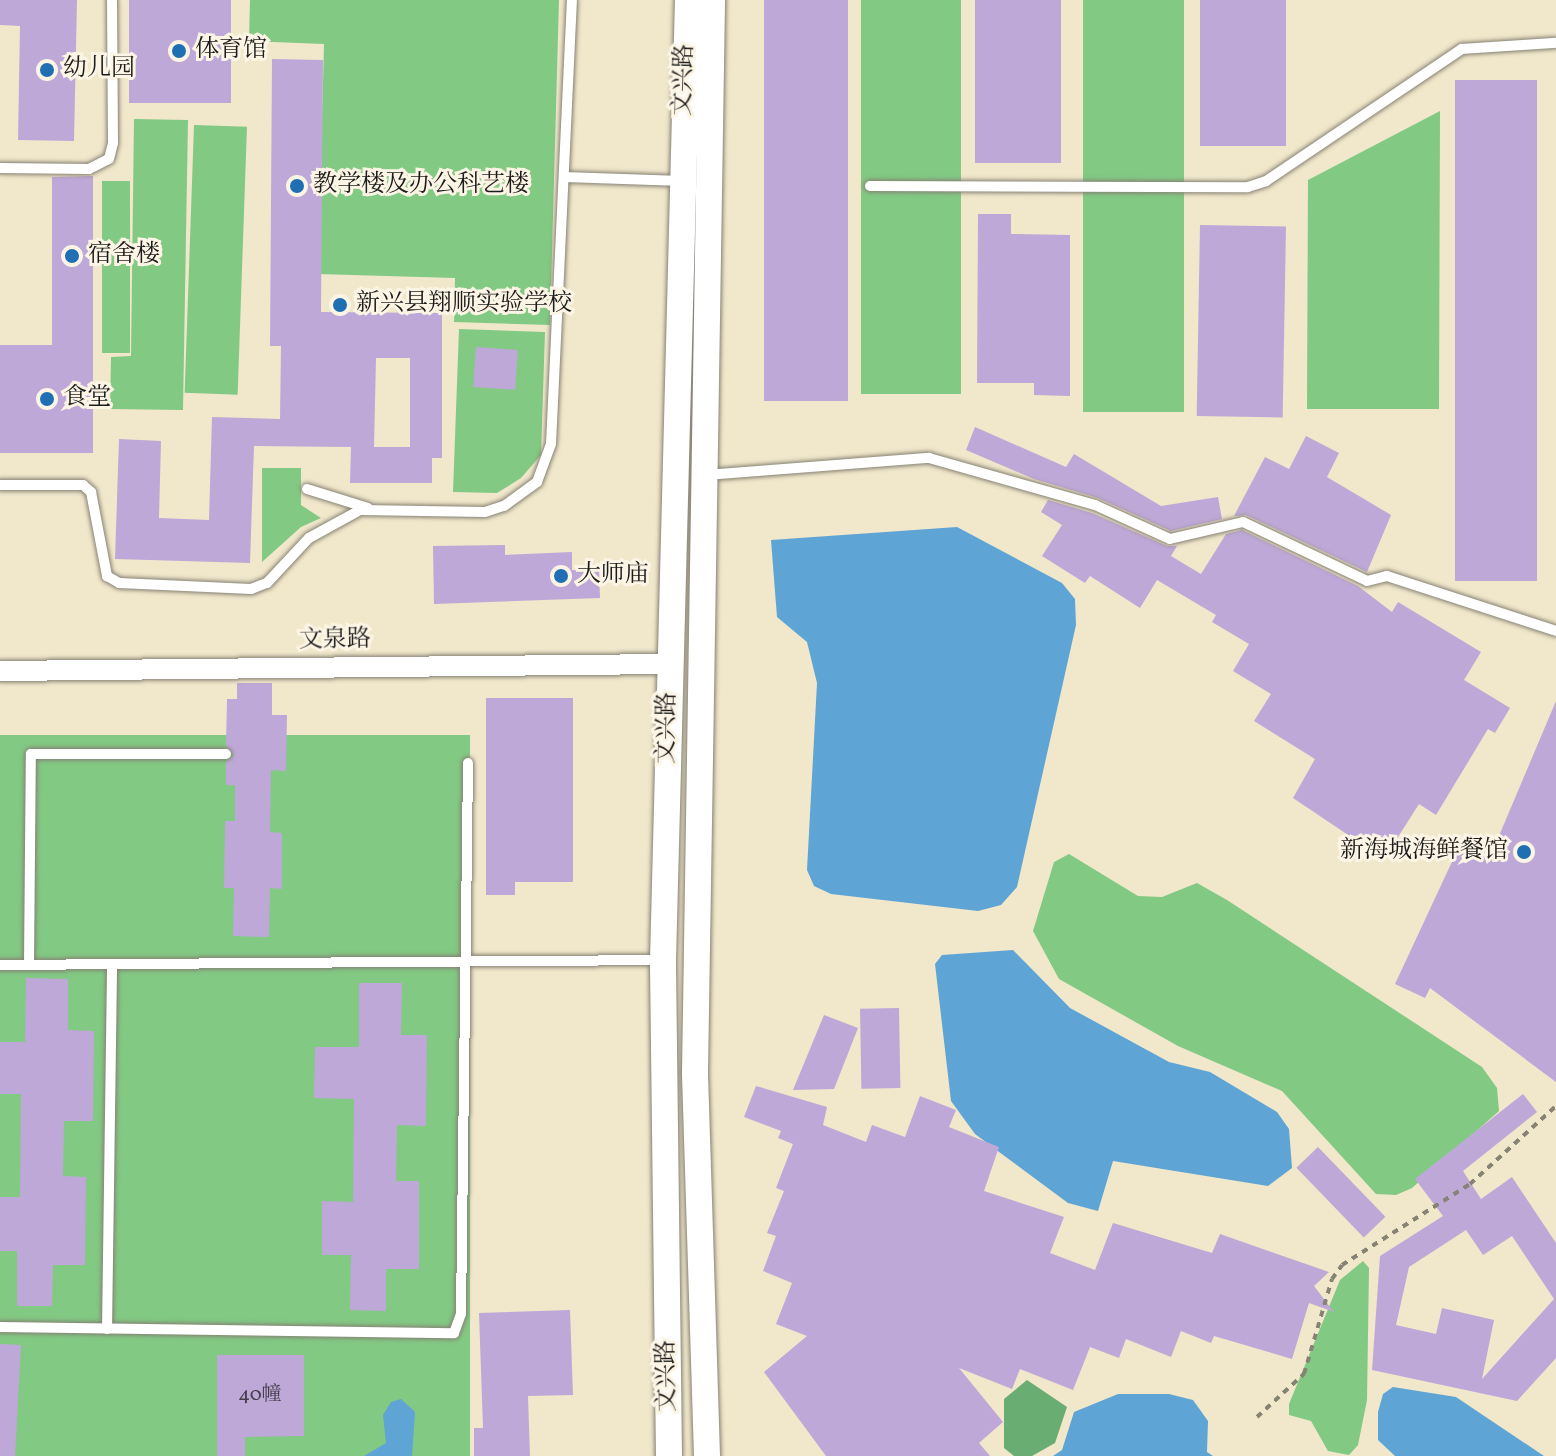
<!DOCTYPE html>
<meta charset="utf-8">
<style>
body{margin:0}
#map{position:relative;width:1556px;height:1456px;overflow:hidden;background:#f1e7cb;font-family:Vollkorn,"Noto Serif SC",serif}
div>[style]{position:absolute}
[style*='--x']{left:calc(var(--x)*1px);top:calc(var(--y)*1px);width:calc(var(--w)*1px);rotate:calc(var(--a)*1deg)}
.green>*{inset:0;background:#82c984;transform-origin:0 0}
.forest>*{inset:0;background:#69ad72}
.water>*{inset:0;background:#5ea5d5}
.building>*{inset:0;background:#bea8d7;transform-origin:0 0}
.path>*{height:4px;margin-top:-2px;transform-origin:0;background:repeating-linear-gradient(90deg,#868274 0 6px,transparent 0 12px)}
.roads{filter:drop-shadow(0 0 2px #868274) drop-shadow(0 0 2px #868274)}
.service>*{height:10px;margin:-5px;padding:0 5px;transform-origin:5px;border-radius:5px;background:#fff}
.minor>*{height:20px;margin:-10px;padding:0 10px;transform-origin:10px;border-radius:10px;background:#fff}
.tertiary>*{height:26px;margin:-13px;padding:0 13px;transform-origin:13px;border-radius:13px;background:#fff}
.dots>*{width:22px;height:22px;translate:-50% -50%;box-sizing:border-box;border:4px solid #fcf5e5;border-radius:50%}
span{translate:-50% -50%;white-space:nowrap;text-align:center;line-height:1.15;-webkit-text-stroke:6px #fcf5e5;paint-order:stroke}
.number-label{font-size:20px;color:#443f4b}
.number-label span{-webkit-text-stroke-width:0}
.poi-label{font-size:24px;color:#1c1c1c}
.left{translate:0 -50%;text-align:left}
.right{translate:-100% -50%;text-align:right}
.street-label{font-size:24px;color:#1c1c1c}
</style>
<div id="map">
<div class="green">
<i style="clip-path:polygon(250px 0,559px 0,550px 325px,454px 322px,455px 278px,318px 274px,324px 44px,249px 41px)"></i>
<i style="left:861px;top:0;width:100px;height:394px"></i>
<i style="left:1083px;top:0;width:101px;height:412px"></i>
<i style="clip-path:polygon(1440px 111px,1439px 409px,1307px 409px,1308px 180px)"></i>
<i style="clip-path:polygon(134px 119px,188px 120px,183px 410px,110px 409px,111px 357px,131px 356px)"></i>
<i style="left:194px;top:125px;width:53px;height:268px;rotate:2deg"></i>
<i style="left:102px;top:181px;width:28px;height:172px"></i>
<i style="clip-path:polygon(459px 329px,545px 332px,541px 455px,521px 478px,497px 493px,453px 492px)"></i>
<i style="clip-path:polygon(262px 468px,301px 468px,301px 505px,321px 518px,301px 527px,262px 562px)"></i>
<i style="left:0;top:735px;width:470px;height:721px"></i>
<i style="clip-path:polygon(1069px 854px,1138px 896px,1162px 897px,1197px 883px,1227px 900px,1482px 1067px,1497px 1088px,1499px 1111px,1412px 1188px,1396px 1195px,1376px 1194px,1282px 1091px,1178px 1046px,1059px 979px,1033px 931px,1054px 862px)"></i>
<i style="clip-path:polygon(1363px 1261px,1369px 1268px,1367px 1400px,1358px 1445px,1349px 1455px,1328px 1451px,1311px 1421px,1289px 1415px,1289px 1404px,1340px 1280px)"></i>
</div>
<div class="forest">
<i style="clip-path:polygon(1027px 1380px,1067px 1407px,1055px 1443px,1032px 1456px,1014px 1456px,1004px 1448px,1004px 1399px)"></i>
</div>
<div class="water">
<i style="clip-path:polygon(957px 527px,1062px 583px,1075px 599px,1076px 625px,1017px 887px,1001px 905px,978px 911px,831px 894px,814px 886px,807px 870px,817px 683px,807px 642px,777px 617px,771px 540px)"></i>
<i style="clip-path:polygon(1013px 950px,1070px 1008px,1169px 1062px,1210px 1072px,1277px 1112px,1289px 1129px,1292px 1168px,1268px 1186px,1113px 1161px,1098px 1211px,1068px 1203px,975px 1134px,951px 1101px,935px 964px,942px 955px)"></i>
<i style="clip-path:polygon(1393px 1387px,1456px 1397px,1544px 1456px,1395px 1456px,1378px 1440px,1378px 1412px,1383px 1394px)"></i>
<i style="clip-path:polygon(1118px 1394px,1169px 1394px,1193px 1400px,1208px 1421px,1207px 1452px,1213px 1456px,1053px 1456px,1062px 1450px,1074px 1412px)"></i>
<i style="clip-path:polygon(401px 1399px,415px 1412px,412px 1456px,364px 1456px,386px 1443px,383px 1415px,391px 1402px)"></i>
</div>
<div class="building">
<i style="clip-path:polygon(0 0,77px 0,74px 141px,18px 140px,20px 26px,0 25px)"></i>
<i style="left:129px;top:0;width:102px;height:103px"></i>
<i style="left:764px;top:0;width:84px;height:401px"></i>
<i style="left:975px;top:0;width:86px;height:163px"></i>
<i style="left:1200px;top:0;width:86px;height:146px"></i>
<i style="clip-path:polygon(evenodd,272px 59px,323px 60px,321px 312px,442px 313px,442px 458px,432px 458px,432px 483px,350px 483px,351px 447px,254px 446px,250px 563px,115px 559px,119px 439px,161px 441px,159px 518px,209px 520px,212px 417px,280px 419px,281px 346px,270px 346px,272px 59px,376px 358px,410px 358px,410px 447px,374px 447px,376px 358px)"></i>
<i style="left:1455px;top:80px;width:82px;height:501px"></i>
<i style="clip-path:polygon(93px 176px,93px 453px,0 453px,0 345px,52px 345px,52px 177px)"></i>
<i style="clip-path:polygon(978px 214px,1011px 214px,1011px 234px,1070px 235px,1070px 396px,1034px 395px,1034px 383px,977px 383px)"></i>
<i style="left:1200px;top:225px;width:86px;height:191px;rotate:1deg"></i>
<i style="left:476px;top:347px;width:42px;height:40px;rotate:4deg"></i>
<i style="clip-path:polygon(975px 427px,1066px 467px,1074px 454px,1161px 506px,1218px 497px,1222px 519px,1171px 531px,1098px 498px,1034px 479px,966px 450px)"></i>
<i style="clip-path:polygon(1306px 436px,1339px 453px,1327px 477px,1391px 515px,1367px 572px,1246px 515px,1234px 516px,1265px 457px,1289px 469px)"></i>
<i style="clip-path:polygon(1048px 500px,1092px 513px,1167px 546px,1177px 546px,1171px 556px,1201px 574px,1226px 534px,1242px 530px,1358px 586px,1392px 612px,1398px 602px,1481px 652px,1464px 680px,1510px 708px,1495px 733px,1488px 729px,1436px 815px,1419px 804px,1384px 859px,1293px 798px,1315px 759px,1254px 721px,1271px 694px,1233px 671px,1249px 644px,1212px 622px,1216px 615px,1157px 580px,1140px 608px,1090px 576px,1085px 583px,1042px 556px,1062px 525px,1041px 512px)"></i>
<i style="clip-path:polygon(505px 545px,505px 555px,572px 552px,572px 570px,599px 570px,600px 598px,434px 604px,433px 546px)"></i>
<i style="clip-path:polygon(237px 683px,272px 683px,272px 715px,287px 715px,286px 771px,271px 770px,270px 832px,282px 833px,282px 889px,270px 888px,269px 937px,233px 936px,234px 888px,224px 888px,225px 821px,235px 821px,235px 785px,226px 785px,226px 762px,234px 755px,226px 746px,227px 699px,237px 699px)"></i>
<i style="clip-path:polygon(486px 698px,573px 698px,573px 882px,515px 882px,515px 895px,486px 895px)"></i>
<i style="clip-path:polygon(1556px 701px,1556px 1082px,1430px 988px,1425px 998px,1395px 984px,1464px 836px,1493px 850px)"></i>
<i style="clip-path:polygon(26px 978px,68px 979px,68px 1030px,94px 1031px,93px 1121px,64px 1121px,63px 1176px,86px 1177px,85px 1265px,53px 1265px,52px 1306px,17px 1306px,17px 1251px,0 1251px,0 1197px,20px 1197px,21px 1094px,0 1094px,0 1042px,25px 1042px)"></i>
<i style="clip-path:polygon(359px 983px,402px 983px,401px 1035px,427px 1035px,426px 1126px,397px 1125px,396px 1181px,419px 1181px,419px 1269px,386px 1269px,386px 1311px,350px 1310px,351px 1255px,322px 1255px,322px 1201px,353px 1202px,354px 1099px,314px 1098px,315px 1047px,359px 1047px)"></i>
<i style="left:899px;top:1008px;width:80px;height:39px;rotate:89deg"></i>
<i style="clip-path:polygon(824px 1015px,858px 1028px,834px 1089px,793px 1090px)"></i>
<i style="clip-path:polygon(756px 1086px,827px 1107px,823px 1125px,866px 1142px,872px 1125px,905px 1137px,920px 1096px,956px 1110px,949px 1127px,999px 1147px,984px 1191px,1064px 1217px,1050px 1253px,1095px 1270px,1113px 1223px,1212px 1253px,1220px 1234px,1329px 1272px,1314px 1286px,1334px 1312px,1309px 1303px,1292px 1359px,1214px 1336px,1211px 1343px,1181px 1331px,1171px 1357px,1126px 1339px,1119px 1358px,1090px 1347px,1073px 1390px,1020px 1369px,1012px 1389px,959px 1368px,1003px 1422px,979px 1443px,990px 1456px,826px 1456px,764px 1372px,807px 1336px,776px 1324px,792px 1283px,763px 1271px,776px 1236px,767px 1233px,784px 1191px,776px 1188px,793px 1144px,778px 1138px,781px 1131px,744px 1117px)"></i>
<i style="clip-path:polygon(evenodd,1523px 1094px,1537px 1112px,1463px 1171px,1481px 1199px,1512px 1177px,1556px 1243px,1556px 1358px,1517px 1401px,1372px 1370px,1380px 1256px,1443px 1216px,1415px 1179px,1523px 1094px,1466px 1230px,1483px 1255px,1512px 1236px,1554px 1299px,1482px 1379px,1494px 1320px,1442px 1308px,1436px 1334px,1396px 1325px,1409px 1267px,1466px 1230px)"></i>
<i style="left:1318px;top:1147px;width:97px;height:30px;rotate:46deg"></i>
<i style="clip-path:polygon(570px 1310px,573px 1395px,528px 1396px,530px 1456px,474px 1456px,474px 1428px,483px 1428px,479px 1313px)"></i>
<i style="left:0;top:1344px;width:21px;height:112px;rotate:3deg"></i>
<i style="clip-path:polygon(217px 1355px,304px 1355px,304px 1436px,245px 1437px,245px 1456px,217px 1456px)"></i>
</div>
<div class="path">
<i style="--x:1257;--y:1417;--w:64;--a:-42.5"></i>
<i style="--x:1304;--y:1374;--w:99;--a:-73.6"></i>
<i style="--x:1332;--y:1279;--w:17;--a:-54"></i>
<i style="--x:1342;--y:1265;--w:151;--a:-32.3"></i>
<i style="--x:1470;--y:1184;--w:116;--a:-42.2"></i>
</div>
<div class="roads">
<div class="service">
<i style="--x:0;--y:168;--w:89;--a:0.6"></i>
<i style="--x:89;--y:169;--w:22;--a:-27"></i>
<i style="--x:109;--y:159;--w:16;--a:-76"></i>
<i style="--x:113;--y:143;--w:143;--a:-90.4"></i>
<i style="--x:564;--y:177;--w:118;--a:1.9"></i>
<i style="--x:870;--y:186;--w:378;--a:0.2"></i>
<i style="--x:1248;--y:187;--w:19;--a:-18"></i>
<i style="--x:1266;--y:181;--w:236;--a:-34"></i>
<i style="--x:1462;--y:49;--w:94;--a:-3.7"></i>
<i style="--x:706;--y:475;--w:224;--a:-4.4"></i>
<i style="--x:929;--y:458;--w:173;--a:15.8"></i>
<i style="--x:1095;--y:505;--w:82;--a:24.4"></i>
<i style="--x:1170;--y:539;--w:75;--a:-13.1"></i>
<i style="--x:1243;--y:522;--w:137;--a:25.4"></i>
<i style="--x:1367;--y:581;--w:21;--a:-14"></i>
<i style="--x:1387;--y:576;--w:178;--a:18"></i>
<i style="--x:0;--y:485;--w:83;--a:0"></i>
<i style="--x:83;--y:485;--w:11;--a:41"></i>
<i style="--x:91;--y:492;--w:86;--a:79.2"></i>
<i style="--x:107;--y:576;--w:14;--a:30"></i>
<i style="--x:119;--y:583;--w:132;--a:2.6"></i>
<i style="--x:251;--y:589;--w:17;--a:-21"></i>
<i style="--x:267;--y:583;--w:62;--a:-47"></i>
<i style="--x:309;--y:538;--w:58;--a:-28.8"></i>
<i style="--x:360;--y:510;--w:125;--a:0.9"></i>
<i style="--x:485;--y:512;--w:20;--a:-18"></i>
<i style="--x:504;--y:506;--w:41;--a:-36"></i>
<i style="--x:537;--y:482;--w:40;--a:-69.8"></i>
<i style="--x:551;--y:444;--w:444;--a:-87.3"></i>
<i style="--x:307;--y:489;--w:64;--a:17.3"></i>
<i style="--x:0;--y:965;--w:662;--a:-0.43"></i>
<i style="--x:29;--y:965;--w:211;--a:-89.5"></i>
<i style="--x:31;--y:754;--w:195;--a:0"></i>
<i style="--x:0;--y:1327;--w:454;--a:0.8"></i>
<i style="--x:454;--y:1333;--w:20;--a:-70"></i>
<i style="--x:461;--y:1314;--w:551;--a:-89.27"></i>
<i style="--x:107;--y:1329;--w:365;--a:-89.2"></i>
</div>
<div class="minor">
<i style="--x:0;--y:671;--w:670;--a:-0.6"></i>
</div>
<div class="tertiary">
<i style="--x:669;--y:1456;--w:496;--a:-90.7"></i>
<i style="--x:663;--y:960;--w:960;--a:-88.51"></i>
<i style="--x:707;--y:1456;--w:383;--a:-91.8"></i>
<i style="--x:695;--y:1073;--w:1073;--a:-89.09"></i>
</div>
</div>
<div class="dots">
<i style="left:179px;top:51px;background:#1f6fb2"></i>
<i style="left:47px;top:70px;background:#1f6fb2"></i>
<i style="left:297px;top:186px;background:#1f6fb2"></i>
<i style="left:72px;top:256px;background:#1f6fb2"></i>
<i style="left:340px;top:305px;background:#1f6fb2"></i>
<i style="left:47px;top:399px;background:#1f6fb2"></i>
<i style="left:561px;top:576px;background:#1f6fb2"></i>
<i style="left:1524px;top:852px;background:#1f6fb2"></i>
</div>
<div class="number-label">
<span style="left:260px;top:1395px">40幢</span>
</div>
<div class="poi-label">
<span class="left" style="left:195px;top:51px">体育馆</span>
<span class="left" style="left:63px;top:70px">幼儿园</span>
<span class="left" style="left:313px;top:186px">教学楼及办公科艺楼</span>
<span class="left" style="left:88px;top:256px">宿舍楼</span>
<span class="left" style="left:356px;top:305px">新兴县翔顺实验学校</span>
<span class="left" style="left:63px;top:399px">食堂</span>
<span class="left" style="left:577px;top:576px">大师庙</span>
<span class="right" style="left:1508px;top:852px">新海城海鲜餐馆</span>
</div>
<div class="street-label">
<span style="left:685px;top:80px;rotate:-88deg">文兴路</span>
<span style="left:335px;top:641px;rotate:-1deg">文泉路</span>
<span style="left:668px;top:728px;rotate:-89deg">文兴路</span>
<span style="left:668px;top:1376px;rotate:-91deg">文兴路</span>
</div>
</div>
